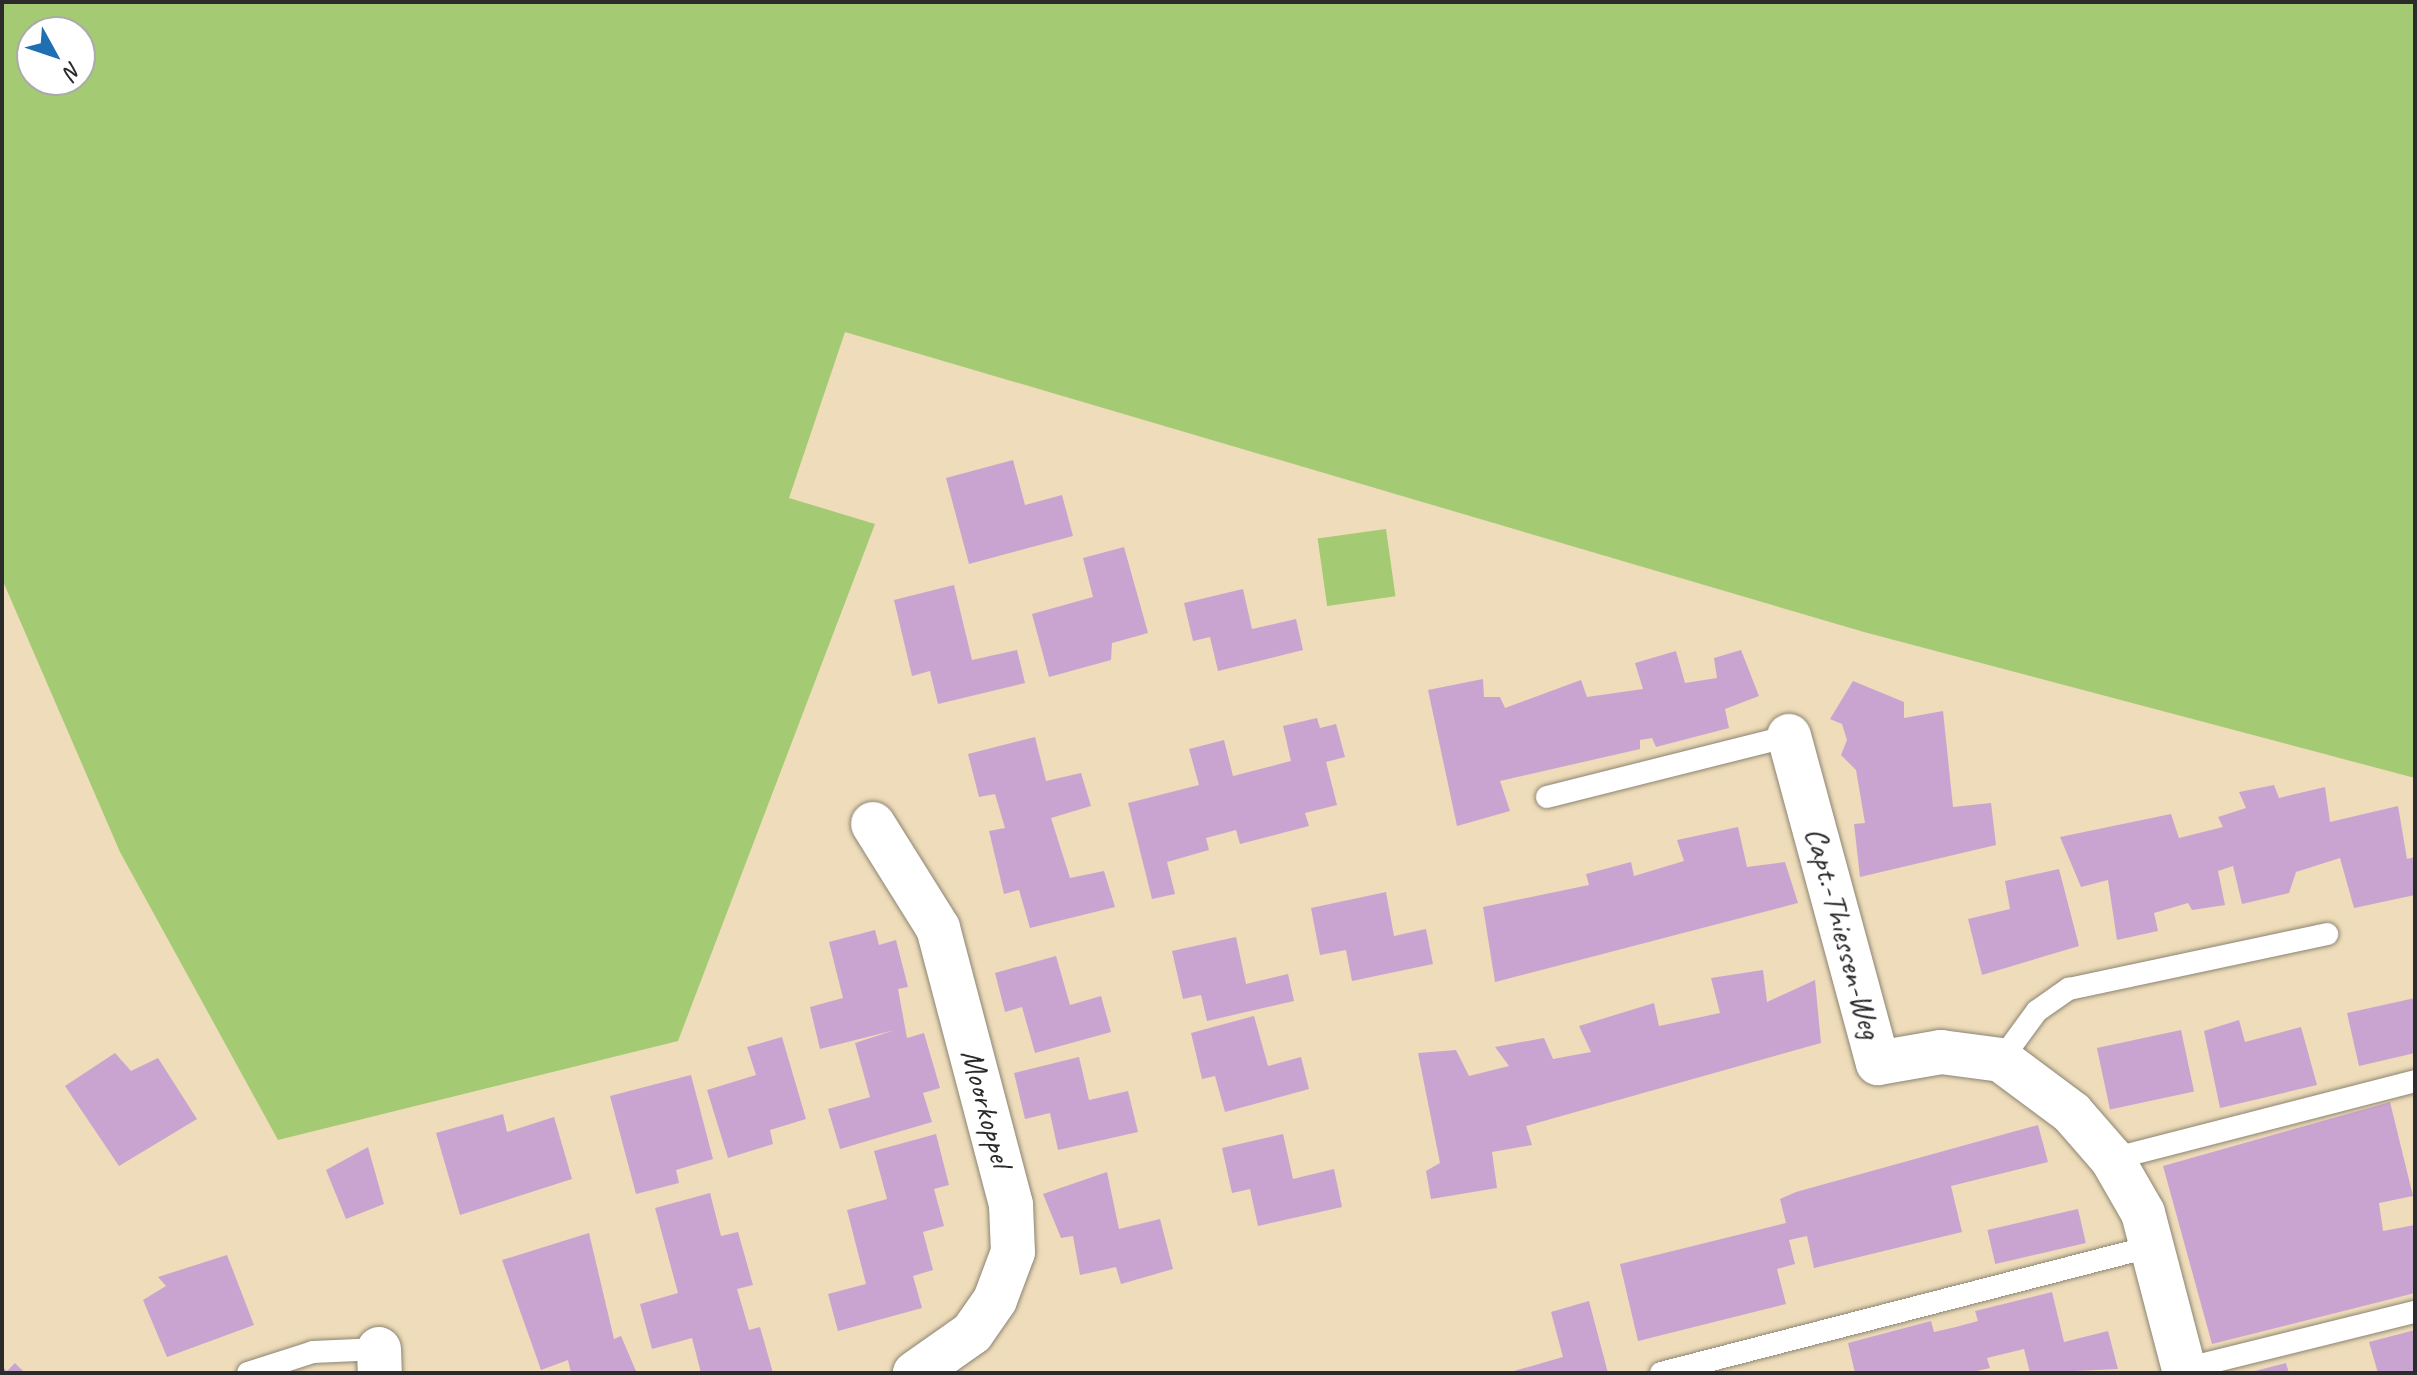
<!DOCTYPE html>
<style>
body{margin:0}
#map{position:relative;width:2417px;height:1375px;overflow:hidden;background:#eedcba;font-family:Caveat,sans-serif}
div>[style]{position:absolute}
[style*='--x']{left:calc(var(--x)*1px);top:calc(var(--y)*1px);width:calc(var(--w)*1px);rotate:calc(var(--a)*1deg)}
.green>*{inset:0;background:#a4ca74;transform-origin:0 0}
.building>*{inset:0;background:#caa4d1;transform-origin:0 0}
.roads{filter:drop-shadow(0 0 2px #8c8472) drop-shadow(0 0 2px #8c8472)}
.service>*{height:22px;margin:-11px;padding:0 11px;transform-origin:11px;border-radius:11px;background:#fff}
.minor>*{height:44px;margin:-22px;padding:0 22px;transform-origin:22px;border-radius:22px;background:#fff}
span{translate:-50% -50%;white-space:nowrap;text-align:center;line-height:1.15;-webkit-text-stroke:7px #fff;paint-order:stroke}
.street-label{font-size:32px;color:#2b2b2b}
.frame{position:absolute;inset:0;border:4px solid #2b2b2b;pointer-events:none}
.north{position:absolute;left:16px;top:16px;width:80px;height:80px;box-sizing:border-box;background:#fff;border:2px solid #aaa;border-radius:50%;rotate:130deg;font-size:22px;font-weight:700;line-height:32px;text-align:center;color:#2b2b2b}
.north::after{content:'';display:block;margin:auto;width:28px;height:36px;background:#1f6fb2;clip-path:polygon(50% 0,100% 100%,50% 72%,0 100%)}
</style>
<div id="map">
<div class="green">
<i style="clip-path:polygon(evenodd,2px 2px,2415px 2px,2415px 778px,1864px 632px,845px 332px,789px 498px,875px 524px,678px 1041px,278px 1140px,120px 852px,2px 579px,2px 2px,32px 32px,80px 32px,80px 80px,32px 80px,32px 32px)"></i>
<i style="left:1386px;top:529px;width:68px;height:69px;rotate:82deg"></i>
</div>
<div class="building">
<i style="clip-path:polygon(1013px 460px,1025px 505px,1062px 495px,1073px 536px,969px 564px,946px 478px)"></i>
<i style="clip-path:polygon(1124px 547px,1148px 633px,1112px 643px,1111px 660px,1049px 677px,1032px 614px,1093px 597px,1083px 558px)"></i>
<i style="clip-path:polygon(954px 585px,972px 660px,1017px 650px,1025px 683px,938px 704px,930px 671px,912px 676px,894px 600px)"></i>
<i style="clip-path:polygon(1243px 589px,1252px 629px,1296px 619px,1303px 650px,1218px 671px,1210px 637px,1193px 641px,1184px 603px)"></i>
<i style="clip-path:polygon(1741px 650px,1759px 696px,1725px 709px,1729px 728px,1656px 747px,1652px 738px,1640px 740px,1640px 749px,1500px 781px,1510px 811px,1457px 826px,1428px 690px,1483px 679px,1484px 697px,1500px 697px,1505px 708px,1581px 680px,1587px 697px,1643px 689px,1635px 663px,1676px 651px,1685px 683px,1717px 678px,1714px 658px)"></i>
<i style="clip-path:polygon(1853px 681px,1904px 702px,1904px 718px,1943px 711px,1953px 807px,1991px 803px,1996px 845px,1860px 877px,1854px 824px,1865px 823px,1856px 770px,1841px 755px,1847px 740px,1842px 724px,1830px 719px)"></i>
<i style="clip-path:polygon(1317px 718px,1320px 728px,1336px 724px,1345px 757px,1326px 762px,1337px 805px,1305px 813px,1309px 826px,1240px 844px,1236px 830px,1206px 838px,1209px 850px,1167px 862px,1175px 894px,1152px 899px,1128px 803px,1199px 785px,1189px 749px,1224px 740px,1233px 776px,1291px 761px,1283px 726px)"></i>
<i style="clip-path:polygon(1035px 737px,1046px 781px,1081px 773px,1091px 806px,1051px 818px,1070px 878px,1104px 871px,1115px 907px,1030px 928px,1019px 890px,1004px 894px,989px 831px,1005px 828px,995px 794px,979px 797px,968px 754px)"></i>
<i style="clip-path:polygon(2274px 785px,2279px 798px,2325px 787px,2330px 822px,2398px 806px,2407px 859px,2415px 857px,2415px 895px,2354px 908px,2340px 858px,2296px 872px,2289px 893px,2242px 904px,2233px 866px,2218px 871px,2225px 905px,2192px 910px,2188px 903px,2154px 913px,2158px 931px,2117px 940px,2108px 880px,2081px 887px,2060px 837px,2171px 814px,2179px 838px,2223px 827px,2218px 817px,2246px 808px,2239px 792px)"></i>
<i style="clip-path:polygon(1738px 827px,1747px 867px,1785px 862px,1798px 903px,1495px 982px,1483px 907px,1589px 885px,1586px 874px,1631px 862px,1634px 876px,1684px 861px,1677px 840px)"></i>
<i style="clip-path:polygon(2059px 869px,2079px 946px,1982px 975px,1968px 919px,2010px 909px,2005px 881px)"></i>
<i style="clip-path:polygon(1386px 892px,1394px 936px,1426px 929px,1433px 964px,1352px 981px,1346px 950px,1320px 955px,1311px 908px)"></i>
<i style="clip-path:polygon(875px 930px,879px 945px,896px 940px,908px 987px,898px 989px,907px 1038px,924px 1033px,940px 1088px,923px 1093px,932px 1122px,840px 1149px,828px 1109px,870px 1097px,855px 1043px,895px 1030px,820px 1049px,810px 1007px,843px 998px,829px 942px)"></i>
<i style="clip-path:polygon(1236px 937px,1246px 984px,1288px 974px,1294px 1001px,1207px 1021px,1201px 995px,1183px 999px,1172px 951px)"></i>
<i style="clip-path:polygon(1056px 956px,1070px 1005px,1101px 996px,1111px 1032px,1035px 1053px,1022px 1007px,1005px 1012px,995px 973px)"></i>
<i style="clip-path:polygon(1763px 970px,1767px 1002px,1815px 980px,1821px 1043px,1526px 1126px,1532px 1145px,1492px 1152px,1497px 1188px,1431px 1199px,1426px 1171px,1440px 1163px,1418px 1053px,1456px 1050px,1469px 1076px,1509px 1066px,1495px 1047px,1544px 1038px,1553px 1059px,1591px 1052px,1579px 1026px,1654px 1003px,1659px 1026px,1720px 1013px,1711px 978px)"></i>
<i style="clip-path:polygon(2415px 998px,2415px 1053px,2359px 1066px,2347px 1013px)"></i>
<i style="clip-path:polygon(1254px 1016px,1268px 1066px,1301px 1057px,1309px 1089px,1225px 1112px,1215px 1076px,1202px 1079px,1191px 1033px)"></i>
<i style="clip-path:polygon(2239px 1020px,2245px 1042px,2301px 1027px,2317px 1085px,2220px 1108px,2204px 1031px)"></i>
<i style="left:2181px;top:1030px;width:63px;height:86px;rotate:78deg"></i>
<i style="clip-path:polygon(782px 1037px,806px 1119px,770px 1130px,773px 1144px,728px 1158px,707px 1090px,756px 1075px,747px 1047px)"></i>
<i style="clip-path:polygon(115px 1053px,131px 1071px,158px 1058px,197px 1119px,119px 1166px,65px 1086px)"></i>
<i style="clip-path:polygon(1079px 1057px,1089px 1100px,1128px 1091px,1138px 1132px,1058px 1150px,1050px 1113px,1025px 1119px,1014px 1073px)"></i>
<i style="clip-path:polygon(691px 1075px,713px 1159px,676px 1170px,679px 1183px,636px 1194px,610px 1096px)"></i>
<i style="clip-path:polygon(2390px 1102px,2413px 1196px,2379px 1203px,2383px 1231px,2415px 1225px,2415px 1293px,2212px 1344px,2163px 1166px)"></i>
<i style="clip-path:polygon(503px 1114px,507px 1132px,554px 1117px,572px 1179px,460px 1215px,436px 1133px)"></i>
<i style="clip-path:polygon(2038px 1125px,2048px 1162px,1951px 1186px,1962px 1232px,1814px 1268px,1807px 1236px,1789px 1240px,1795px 1264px,1777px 1269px,1786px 1304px,1638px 1341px,1620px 1264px,1786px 1223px,1780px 1199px,1796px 1192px)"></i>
<i style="clip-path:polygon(936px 1134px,949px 1185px,934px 1189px,944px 1226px,923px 1232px,933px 1270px,913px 1276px,922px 1308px,838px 1331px,828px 1294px,866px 1284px,847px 1210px,887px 1199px,874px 1151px)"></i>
<i style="clip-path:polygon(1283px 1134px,1293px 1179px,1334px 1169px,1342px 1207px,1258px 1226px,1250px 1189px,1232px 1193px,1222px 1148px)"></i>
<i style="clip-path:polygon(368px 1147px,384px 1204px,346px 1219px,326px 1170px)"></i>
<i style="clip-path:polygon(1107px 1172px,1119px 1229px,1160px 1219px,1173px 1269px,1121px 1284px,1116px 1267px,1080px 1275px,1073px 1236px,1061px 1238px,1043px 1194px)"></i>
<i style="clip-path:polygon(710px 1193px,721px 1236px,738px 1232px,753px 1285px,737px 1289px,749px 1330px,760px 1327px,773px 1373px,701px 1373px,692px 1338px,652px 1349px,640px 1304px,678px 1293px,655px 1208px)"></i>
<i style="left:2078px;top:1209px;width:35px;height:93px;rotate:77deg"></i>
<i style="clip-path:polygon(589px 1233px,614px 1339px,621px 1336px,636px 1371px,571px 1373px,568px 1360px,541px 1370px,502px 1260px)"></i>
<i style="clip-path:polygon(227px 1255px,254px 1325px,167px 1357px,143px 1300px,166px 1286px,158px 1277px)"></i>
<i style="clip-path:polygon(2052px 1292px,2064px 1342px,2108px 1331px,2118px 1369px,2030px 1373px,2024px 1349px,1987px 1358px,1990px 1368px,1968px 1373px,1855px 1373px,1848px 1343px,1931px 1321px,1934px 1332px,1956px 1327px,1978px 1321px,1975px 1311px)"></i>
<i style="clip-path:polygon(1589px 1301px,1608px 1373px,1507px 1373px,1563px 1357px,1551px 1312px)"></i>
<i style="clip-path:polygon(2415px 1330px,2415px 1373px,2378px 1373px,2369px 1342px)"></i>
<i style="clip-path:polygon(15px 1363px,25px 1373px,2px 1373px,2px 1366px,7px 1371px)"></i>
<i style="clip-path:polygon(2286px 1363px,2289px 1373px,2251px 1373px,2251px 1372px)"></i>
</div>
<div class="roads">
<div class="service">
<i style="--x:1547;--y:797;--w:250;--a:-14.1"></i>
<i style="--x:2001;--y:1060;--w:61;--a:-53.7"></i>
<i style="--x:2037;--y:1011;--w:39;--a:-35"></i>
<i style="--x:2069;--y:989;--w:264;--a:-12"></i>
<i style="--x:2112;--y:1159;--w:313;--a:-14.4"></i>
<i style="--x:2184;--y:1369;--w:238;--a:-13.9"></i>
<i style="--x:248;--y:1373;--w:68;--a:-17.9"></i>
<i style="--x:313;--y:1352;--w:66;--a:-2.6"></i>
<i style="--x:1661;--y:1373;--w:508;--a:-14.47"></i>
</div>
<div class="minor">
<i style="--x:1789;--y:736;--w:339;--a:74.8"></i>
<i style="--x:1878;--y:1063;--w:64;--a:-9.9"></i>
<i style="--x:1941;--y:1052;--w:61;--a:7.6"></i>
<i style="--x:2001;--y:1060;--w:89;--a:36.7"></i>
<i style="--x:2072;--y:1113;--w:61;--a:49"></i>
<i style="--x:2112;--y:1159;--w:62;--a:60.1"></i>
<i style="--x:2143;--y:1213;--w:165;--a:75.3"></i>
<i style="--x:873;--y:824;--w:123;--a:58"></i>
<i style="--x:938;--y:928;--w:286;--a:75.2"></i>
<i style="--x:1011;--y:1205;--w:47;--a:87.6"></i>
<i style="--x:1013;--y:1252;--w:51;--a:110.6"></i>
<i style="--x:995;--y:1300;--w:40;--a:124.9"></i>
<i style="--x:972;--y:1333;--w:70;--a:144.9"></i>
<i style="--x:379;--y:1349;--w:24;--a:88"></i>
</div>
</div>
<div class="street-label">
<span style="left:1843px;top:933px;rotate:75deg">Capt.-Thiessen-Weg</span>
<span style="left:986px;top:1108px;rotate:75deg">Moorkoppel</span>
</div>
<div class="frame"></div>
<div class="north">N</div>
</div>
